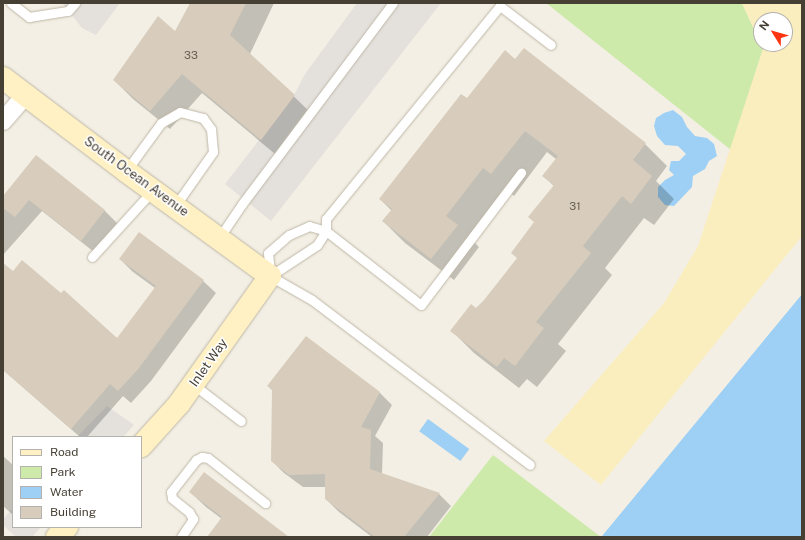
<!DOCTYPE html>
<style>
body{margin:0}
#map{position:relative;width:805px;height:540px;overflow:hidden;background:#f3efe4;font-family:"Public Sans",sans-serif}
div>[style]{position:absolute}
[style*='--x']{left:calc(var(--x)*1px);top:calc(var(--y)*1px);width:calc(var(--w)*1px);rotate:calc(var(--a)*1deg)}
.green>*{inset:0;background:#cdeaab}
.sand>*{inset:0;background:#faeebe}
.parking>*{inset:0;background:#e4e1dd}
.water>*{inset:0;background:#9dd0f4;transform-origin:0 0}
.pier>*{inset:0;background:#f3efe4}
.shadow>*{inset:0;background:#0003}
.building>*{inset:0;background:#d8cdbc}
.roads{filter:drop-shadow(0 0 1px #bfb7a7) drop-shadow(0 0 1px #bfb7a7)}
.lane>*{height:9px;margin:-4.5px;padding:0 4.5px;transform-origin:4.5px;border-radius:4.5px;background:#fff}
.street>*{height:18px;margin:-9px;padding:0 9px;transform-origin:9px;border-radius:9px;background:#fff}
.secondary>*{height:22px;margin:-11px;padding:0 11px;transform-origin:11px;border-radius:11px;background:#fff1c3}
span{translate:-50% -50%;white-space:nowrap;text-align:center;line-height:1.15;-webkit-text-stroke:3px #fff;paint-order:stroke}
.number-label{font-size:11px;color:#6a6256}
.number-label span{-webkit-text-stroke-width:0}
.street-label{font-size:13px;color:#463f34}
.frame{position:absolute;inset:0;border:4px solid #463f34;pointer-events:none}
.legend{position:absolute;left:12px;top:436px;width:130px;height:92px;box-sizing:border-box;background:#fff;border:1px solid #b5b2ae;margin:0;padding:5px 7px;list-style:none;font-size:12px;color:#463f34}
.legend li{display:flex;align-items:center;gap:8px;height:20px}
.legend b{width:20px;border:1px solid #b5b2ae}
.north{position:absolute;left:753px;top:12px;width:40px;height:40px;box-sizing:border-box;background:#fff;border:1px solid #b5b2ae;border-radius:50%;rotate:307deg;font-size:11px;font-weight:700;line-height:16px;text-align:center;color:#463f34}
.north::after{content:'';display:block;margin:auto;width:14px;height:18px;background:#ff3410;clip-path:polygon(50% 0,100% 100%,50% 72%,0 100%)}
</style>
<div id="map">
<div class="green">
<i style="clip-path:polygon(546px 3px,742px 3px,763px 49px,731px 150px)"></i>
<i style="clip-path:polygon(493px 455px,601px 537px,429px 537px)"></i>
</div>
<div class="sand">
<i style="clip-path:polygon(evenodd,742px 3px,802px 3px,802px 236px,601px 485px,544px 441px,664px 303px,698px 246px,763px 49px,742px 3px,761px 20px,785px 20px,785px 44px,761px 44px,761px 20px)"></i>
</div>
<div class="parking">
<i style="clip-path:polygon(62px 3px,120px 3px,96px 35px,82px 28px)"></i>
<i style="clip-path:polygon(357px 3px,441px 3px,271px 221px,225px 184px,294px 95px,305px 74px)"></i>
<i style="clip-path:polygon(107px 406px,134px 425px,123px 437px,77px 437px)"></i>
<i style="clip-path:polygon(13px 508px,13px 527px,41px 527px,32px 537px,16px 537px,3px 525px,3px 519px)"></i>
</div>
<div class="water">
<i style="clip-path:polygon(673px 110px,682px 117px,687px 127px,695px 136px,707px 138px,714px 144px,717px 156px,709px 161px,705px 169px,693px 176px,692px 187px,674px 206px,665px 205px,658px 197px,658px 187px,665px 180px,674px 175px,669px 170px,671px 161px,679px 161px,686px 154px,678px 146px,665px 145px,657px 136px,654px 126px,656px 118px,664px 113px)"></i>
<i style="clip-path:polygon(802px 294px,802px 537px,601px 537px)"></i>
<i style="left:428px;top:419px;width:51px;height:15px;rotate:36deg"></i>
</div>
<div class="pier">
<i style="clip-path:polygon(800px 292px,802px 292px,802px 294px,601px 537px,599px 537px)"></i>
</div>
<div class="shadow">
<i style="clip-path:polygon(191px 3px,274px 3px,250px 54px,313px 115px,281px 159px,202px 93px,170px 129px,133px 99px,114px 80px,176px 33px)"></i>
<i style="clip-path:polygon(524px 49px,645px 144px,667px 166px,656px 181px,674px 199px,654px 225px,644px 218px,605px 268px,612px 275px,558px 344px,566px 351px,537px 387px,527px 379px,519px 388px,474px 353px,452px 331px,485px 301px,518px 259px,554px 186px,543px 176px,556px 159px,547px 152px,514px 196px,506px 189px,469px 237px,479px 247px,454px 280px,405px 243px,383px 221px,392px 211px,380px 199px,467px 99px,515px 60px)"></i>
<i style="clip-path:polygon(36px 156px,104px 210px,117px 223px,94px 252px,42px 211px,3px 255px,3px 197px)"></i>
<i style="clip-path:polygon(120px 259px,203px 281px,216px 293px,151px 381px,131px 403px,123px 396px,87px 437px,80px 437px,3px 370px,3px 265px,13px 273px,62px 294px,118px 339px,155px 288px,133px 272px)"></i>
<i style="clip-path:polygon(268px 386px,379px 392px,392px 405px,375px 436px,383px 443px,382px 474px,439px 494px,451px 506px,427px 537px,372px 537px,339px 512px,326px 499px,326px 487px,303px 487px,284px 473px,272px 461px,273px 391px)"></i>
<i style="clip-path:polygon(3px 456px,13px 465px,13px 515px,3px 506px)"></i>
<i style="clip-path:polygon(190px 492px,287px 537px,209px 537px,222px 519px,206px 507px)"></i>
</div>
<div class="building">
<i style="clip-path:polygon(190px 3px,246px 3px,230px 35px,295px 95px,261px 140px,182px 74px,150px 111px,113px 80px,158px 16px,175px 31px)"></i>
<i style="clip-path:polygon(524px 48px,646px 143px,633px 160px,652px 176px,631px 204px,622px 196px,583px 246px,591px 253px,536px 322px,544px 328px,515px 366px,504px 358px,497px 367px,450px 331px,471px 304px,476px 308px,484px 300px,517px 258px,511px 253px,534px 222px,528px 217px,554px 185px,542px 176px,558px 156px,525px 131px,491px 174px,483px 168px,446px 216px,458px 225px,431px 259px,382px 221px,392px 209px,379px 199px,461px 94px,467px 98px,505px 50px,515px 59px)"></i>
<i style="clip-path:polygon(36px 155px,105px 210px,81px 241px,29px 200px,15px 217px,3px 208px,3px 196px)"></i>
<i style="clip-path:polygon(139px 232px,204px 280px,139px 368px,118px 391px,110px 384px,71px 429px,3px 370px,3px 263px,13px 271px,22px 260px,61px 293px,64px 290px,117px 338px,156px 286px,119px 259px)"></i>
<i style="clip-path:polygon(306px 336px,380px 392px,361px 427px,371px 430px,370px 469px,440px 493px,404px 537px,375px 537px,325px 499px,325px 474px,289px 475px,271px 461px,272px 389px,267px 386px)"></i>
<i style="clip-path:polygon(204px 472px,289px 537px,207px 537px,222px 517px,189px 492px)"></i>
</div>
<div class="roads">
<div class="lane">
<i style="--x:11;--y:3;--w:23;--a:38"></i>
<i style="--x:29;--y:17;--w:39;--a:-9"></i>
<i style="--x:68;--y:11;--w:11;--a:-49"></i>
<i style="--x:126;--y:171;--w:59;--a:-53.9"></i>
<i style="--x:161;--y:123;--w:22;--a:-30"></i>
<i style="--x:180;--y:112;--w:24;--a:15"></i>
<i style="--x:203;--y:118;--w:14;--a:54"></i>
<i style="--x:211;--y:129;--w:23;--a:85"></i>
<i style="--x:213;--y:152;--w:66;--a:125.1"></i>
<i style="--x:219;--y:238;--w:41;--a:-55.9"></i>
<i style="--x:242;--y:204;--w:251;--a:-53.1"></i>
<i style="--x:92;--y:257;--w:91;--a:-47.7"></i>
<i style="--x:270;--y:272;--w:19;--a:-96"></i>
<i style="--x:268;--y:253;--w:28;--a:-41"></i>
<i style="--x:289;--y:235;--w:22;--a:-24"></i>
<i style="--x:309;--y:226;--w:18;--a:16"></i>
<i style="--x:326;--y:231;--w:120;--a:37.9"></i>
<i style="--x:421;--y:305;--w:166;--a:-52.9"></i>
<i style="--x:270;--y:276;--w:56;--a:-33.4"></i>
<i style="--x:317;--y:245;--w:17;--a:-57"></i>
<i style="--x:326;--y:231;--w:12;--a:-90"></i>
<i style="--x:326;--y:219;--w:275;--a:-50.8"></i>
<i style="--x:500;--y:6;--w:64;--a:37.4"></i>
<i style="--x:270;--y:276;--w:48;--a:29.7"></i>
<i style="--x:312;--y:300;--w:273;--a:37.1"></i>
<i style="--x:194;--y:385;--w:59;--a:37.5"></i>
<i style="--x:181;--y:537;--w:22;--a:-56"></i>
<i style="--x:193;--y:519;--w:8;--a:-120"></i>
<i style="--x:189;--y:512;--w:22;--a:-141"></i>
<i style="--x:172;--y:498;--w:6;--a:-99"></i>
<i style="--x:171;--y:492;--w:41;--a:-52"></i>
<i style="--x:196;--y:460;--w:7;--a:-27"></i>
<i style="--x:202;--y:457;--w:6;--a:9"></i>
<i style="--x:208;--y:458;--w:73;--a:38.3"></i>
</div>
<div class="street">
<i style="--x:3;--y:121;--w:35;--a:-49"></i>
</div>
<div class="secondary">
<i style="--x:3;--y:78;--w:154;--a:37.1"></i>
<i style="--x:126;--y:171;--w:178;--a:36.1"></i>
<i style="--x:270;--y:276;--w:157;--a:125.4"></i>
<i style="--x:179;--y:404;--w:57;--a:132.1"></i>
<i style="--x:57;--y:537;--w:14;--a:-45"></i>
</div>
</div>
<div class="number-label">
<span style="left:191px;top:55px">33</span>
<span style="left:575px;top:206px">31</span>
</div>
<div class="street-label">
<span style="left:136px;top:177px;rotate:36deg">South Ocean Avenue</span>
<span style="left:209px;top:363px;rotate:-55deg">Inlet Way</span>
</div>
<div class="frame"></div>
<ul class="legend">
<li><b style="height:5px;background:#fff1c3"></b>Road</li>
<li><b style="height:11px;background:#cdeaab"></b>Park</li>
<li><b style="height:11px;background:#9dd0f4"></b>Water</li>
<li><b style="height:11px;background:#d8cdbc"></b>Building</li>
</ul>
<div class="north">N</div>
</div>
